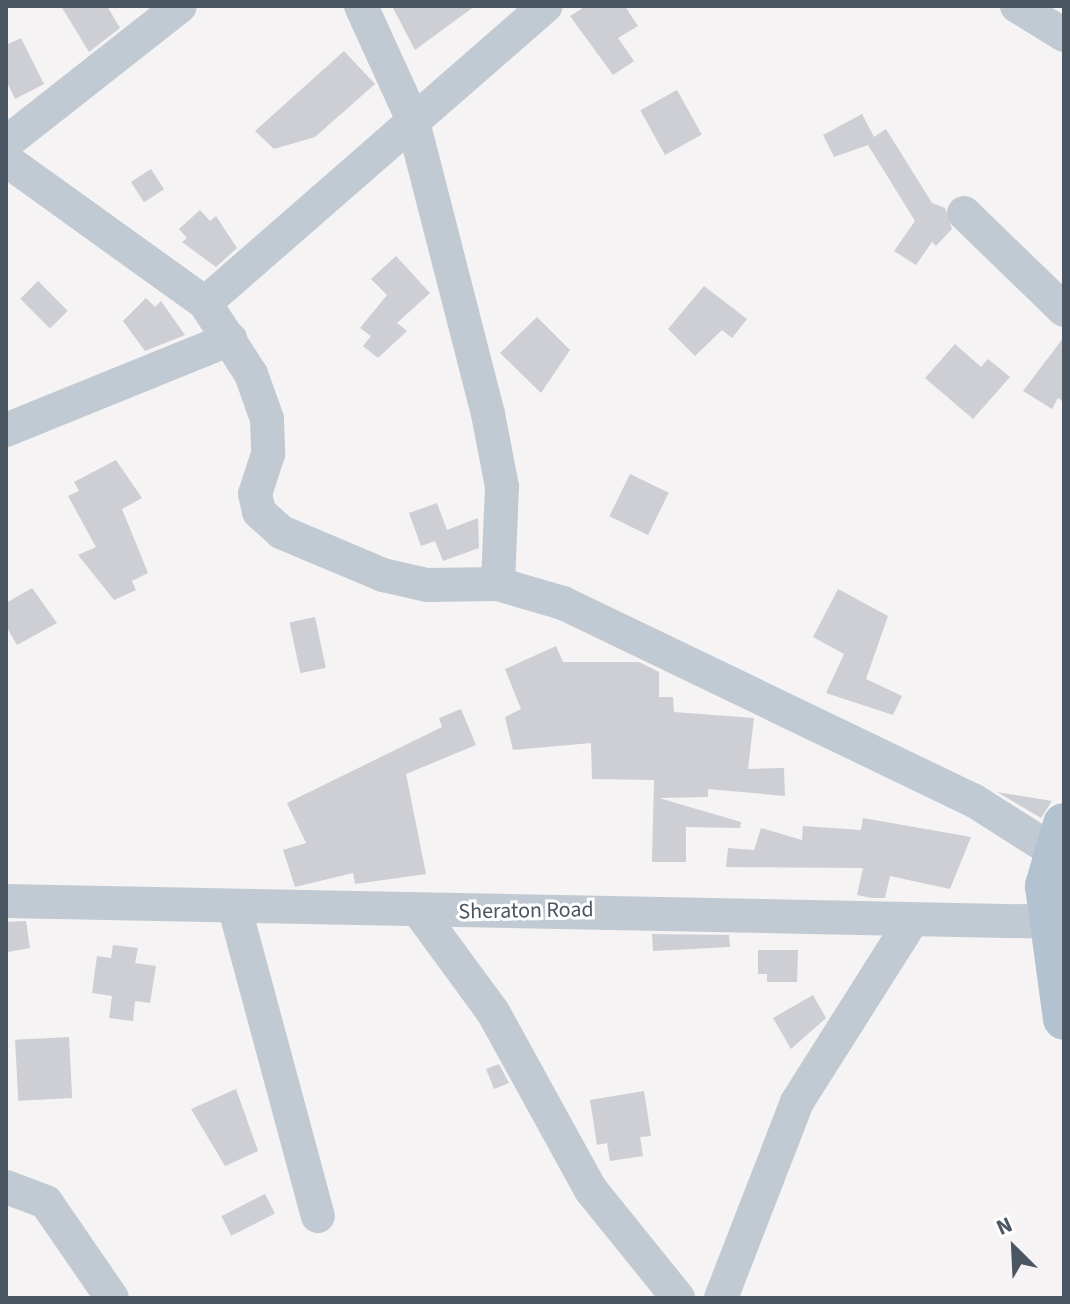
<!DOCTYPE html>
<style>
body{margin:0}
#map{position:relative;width:1070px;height:1304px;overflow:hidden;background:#f5f3f3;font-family:"Source Sans 3",sans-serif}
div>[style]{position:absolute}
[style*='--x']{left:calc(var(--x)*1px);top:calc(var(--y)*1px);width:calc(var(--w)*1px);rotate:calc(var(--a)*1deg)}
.building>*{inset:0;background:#cdcfd5;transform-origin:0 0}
.minor>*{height:34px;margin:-17px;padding:0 17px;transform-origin:17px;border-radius:17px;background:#c1cad2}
.major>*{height:42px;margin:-21px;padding:0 21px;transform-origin:21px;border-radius:21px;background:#b3c2d1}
span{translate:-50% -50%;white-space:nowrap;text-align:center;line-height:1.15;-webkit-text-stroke:6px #fff;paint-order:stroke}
.street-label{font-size:22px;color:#4a5661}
.frame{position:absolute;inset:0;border:8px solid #4a5661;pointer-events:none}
.north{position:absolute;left:974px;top:1208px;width:80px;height:80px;-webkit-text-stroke:6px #fff;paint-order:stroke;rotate:336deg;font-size:22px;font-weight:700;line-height:32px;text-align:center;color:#4a5661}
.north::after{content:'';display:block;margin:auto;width:28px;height:36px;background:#4a5661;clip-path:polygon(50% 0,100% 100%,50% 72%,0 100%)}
</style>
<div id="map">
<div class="building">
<i style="clip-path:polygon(61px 6px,107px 6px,120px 28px,89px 52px)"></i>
<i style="clip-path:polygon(392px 6px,475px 6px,415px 50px)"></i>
<i style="clip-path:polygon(586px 6px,625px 6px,638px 26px,618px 38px,634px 61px,613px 75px,570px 16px)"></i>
<i style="clip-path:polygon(21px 38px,44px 84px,15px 99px,6px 80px,6px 45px)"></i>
<i style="clip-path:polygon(344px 51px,375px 84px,315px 137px,274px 149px,255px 131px)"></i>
<i style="left:677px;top:90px;width:51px;height:42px;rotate:61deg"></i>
<i style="clip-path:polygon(862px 114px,874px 137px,886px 129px,932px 203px,945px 208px,952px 229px,936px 246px,932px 242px,916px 265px,894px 251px,915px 221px,868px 145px,834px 157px,823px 135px)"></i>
<i style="left:151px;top:169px;width:24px;height:24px;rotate:57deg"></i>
<i style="clip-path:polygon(200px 210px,210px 221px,216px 216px,237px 248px,216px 267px,182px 242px,187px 238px,179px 229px)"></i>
<i style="clip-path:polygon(396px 256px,430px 293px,397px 323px,407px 331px,378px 358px,363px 346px,371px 336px,360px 328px,387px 295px,371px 279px)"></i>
<i style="left:38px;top:281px;width:42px;height:25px;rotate:45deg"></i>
<i style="clip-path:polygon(704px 286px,747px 319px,732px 338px,722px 330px,695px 356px,668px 329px)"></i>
<i style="clip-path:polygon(146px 298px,155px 307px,161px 301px,185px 335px,145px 351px,123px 321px)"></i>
<i style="clip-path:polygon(537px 317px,570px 350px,541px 393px,500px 353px)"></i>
<i style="clip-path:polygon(1064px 337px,1064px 402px,1058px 398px,1052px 409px,1023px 391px)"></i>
<i style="clip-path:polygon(955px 344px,981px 367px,988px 359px,1010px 377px,973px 419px,925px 378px)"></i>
<i style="clip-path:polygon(116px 460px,142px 498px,122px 509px,148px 573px,132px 581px,136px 590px,114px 600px,78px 555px,96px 547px,68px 496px,79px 491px,74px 482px)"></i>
<i style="left:630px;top:474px;width:43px;height:47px;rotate:26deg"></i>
<i style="clip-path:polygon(437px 503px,447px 530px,478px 518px,479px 548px,443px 561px,435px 541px,421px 546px,409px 513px)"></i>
<i style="clip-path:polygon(32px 588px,57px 623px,17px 645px,6px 626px,6px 603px)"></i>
<i style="clip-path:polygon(838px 589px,888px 616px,866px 679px,902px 696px,893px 715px,826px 693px,844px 654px,813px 637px)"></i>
<i style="left:315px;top:617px;width:52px;height:26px;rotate:78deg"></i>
<i style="clip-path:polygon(556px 646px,563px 662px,639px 662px,659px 672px,659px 697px,673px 697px,674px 712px,754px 718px,748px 769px,784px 768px,785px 796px,708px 789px,708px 797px,659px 798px,741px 822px,740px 828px,686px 827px,686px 862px,652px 862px,654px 780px,592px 779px,591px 743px,513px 750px,505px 717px,521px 709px,505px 669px)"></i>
<i style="clip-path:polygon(461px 709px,476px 745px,406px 774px,426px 874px,355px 884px,353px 873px,295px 887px,283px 850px,306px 843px,287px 803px,442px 727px,439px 718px)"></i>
<i style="clip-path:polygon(997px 792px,1052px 801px,1041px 818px)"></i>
<i style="clip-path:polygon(863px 818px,971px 837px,950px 889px,890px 876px,885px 898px,872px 898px,857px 895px,863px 868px,726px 867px,728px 848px,754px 850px,761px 828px,802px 840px,803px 826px,861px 830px)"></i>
<i style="clip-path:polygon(26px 921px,30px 948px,8px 952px,6px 922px)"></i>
<i style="clip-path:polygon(652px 934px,729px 935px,730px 947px,653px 951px)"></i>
<i style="clip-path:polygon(113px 945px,138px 948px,135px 963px,156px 966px,150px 1003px,135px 1001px,133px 1021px,109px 1018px,112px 996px,92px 993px,97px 956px,111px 958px)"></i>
<i style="clip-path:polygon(758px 950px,798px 950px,797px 982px,767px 982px,767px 974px,758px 974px)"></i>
<i style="clip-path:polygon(813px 995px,826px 1018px,791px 1049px,773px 1018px)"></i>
<i style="left:69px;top:1037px;width:61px;height:54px;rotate:87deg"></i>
<i style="clip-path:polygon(499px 1064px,509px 1083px,494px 1089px,486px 1069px)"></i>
<i style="clip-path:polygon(236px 1089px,258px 1151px,225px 1166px,191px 1109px)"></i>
<i style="clip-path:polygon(644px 1091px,651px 1136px,640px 1137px,643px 1156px,610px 1161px,607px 1143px,597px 1145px,590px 1100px)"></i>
<i style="left:265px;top:1194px;width:22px;height:49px;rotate:63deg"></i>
</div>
<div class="minor">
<i style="--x:361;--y:6;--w:123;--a:65.5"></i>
<i style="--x:412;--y:118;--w:306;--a:75.6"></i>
<i style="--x:488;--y:414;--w:74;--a:79.1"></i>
<i style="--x:502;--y:487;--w:97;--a:92.4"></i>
<i style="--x:1017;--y:6;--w:55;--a:31.7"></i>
<i style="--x:6;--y:143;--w:221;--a:-38.2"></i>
<i style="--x:6;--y:160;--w:245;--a:35.7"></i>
<i style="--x:205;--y:303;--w:85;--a:57.1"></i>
<i style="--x:251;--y:374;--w:48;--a:70.4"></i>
<i style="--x:267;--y:419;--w:35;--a:88"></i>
<i style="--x:268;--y:454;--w:42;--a:108"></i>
<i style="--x:255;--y:494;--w:18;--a:77"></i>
<i style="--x:259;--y:512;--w:30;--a:42"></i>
<i style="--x:281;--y:532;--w:111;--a:22.9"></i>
<i style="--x:383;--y:575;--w:45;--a:12.8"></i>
<i style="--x:427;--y:585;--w:71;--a:-0.8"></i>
<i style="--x:498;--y:584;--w:68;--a:16.3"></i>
<i style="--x:563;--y:603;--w:455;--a:25.7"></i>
<i style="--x:973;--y:800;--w:97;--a:32.4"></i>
<i style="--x:964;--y:213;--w:139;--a:44.1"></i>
<i style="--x:205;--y:303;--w:452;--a:-41.1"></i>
<i style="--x:6;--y:430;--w:242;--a:-22.1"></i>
<i style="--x:6;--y:901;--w:1058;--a:1.14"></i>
<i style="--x:235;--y:909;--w:318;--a:74.9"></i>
<i style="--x:421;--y:914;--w:122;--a:53.7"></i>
<i style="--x:493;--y:1012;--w:203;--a:61.2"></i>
<i style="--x:591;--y:1190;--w:139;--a:51.1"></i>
<i style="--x:6;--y:1187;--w:43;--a:20.6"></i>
<i style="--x:46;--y:1202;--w:116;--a:55.5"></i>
<i style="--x:721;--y:1298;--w:210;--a:-68.8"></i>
<i style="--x:797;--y:1102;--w:212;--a:-57.7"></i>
</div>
<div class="major">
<i style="--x:1064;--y:824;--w:65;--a:106.2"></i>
<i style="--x:1046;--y:886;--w:134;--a:82.3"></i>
</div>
<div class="street-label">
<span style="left:526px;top:911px;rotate:-1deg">Sheraton Road</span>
</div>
<div class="frame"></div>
<div class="north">N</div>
</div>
